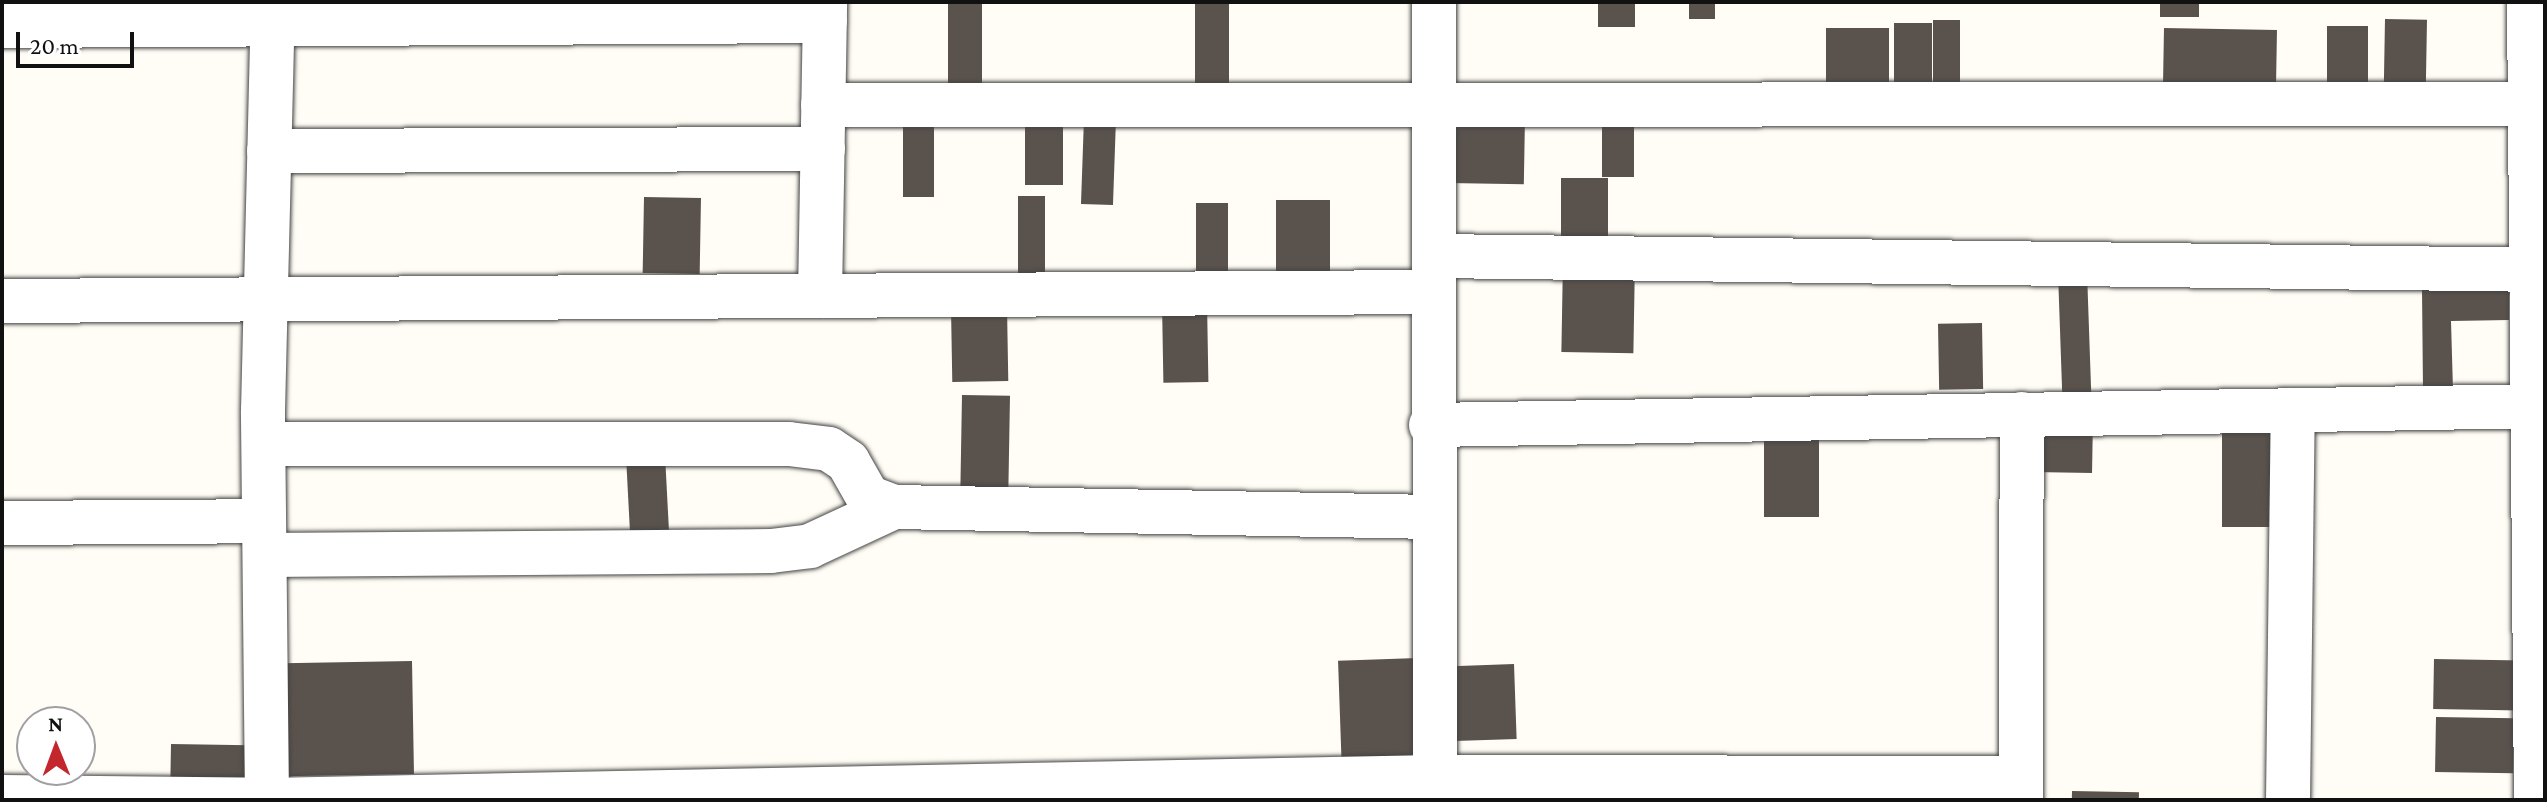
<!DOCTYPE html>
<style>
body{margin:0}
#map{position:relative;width:2547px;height:802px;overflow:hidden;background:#fffdf5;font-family:"Crimson Pro",serif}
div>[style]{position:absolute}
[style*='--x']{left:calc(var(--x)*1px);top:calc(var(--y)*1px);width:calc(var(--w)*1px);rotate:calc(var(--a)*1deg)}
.building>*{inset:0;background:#5a524d;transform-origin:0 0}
.roads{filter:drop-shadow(0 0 2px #444) drop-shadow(0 0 2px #444)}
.minor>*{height:44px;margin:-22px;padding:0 22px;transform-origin:22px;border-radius:22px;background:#fff}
span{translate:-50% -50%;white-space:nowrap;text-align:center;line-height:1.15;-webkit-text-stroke:8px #fff;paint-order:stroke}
.frame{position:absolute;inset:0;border:4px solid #111;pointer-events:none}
.north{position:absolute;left:16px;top:706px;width:80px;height:80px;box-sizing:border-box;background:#fff;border:2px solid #a0a0a0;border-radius:50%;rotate:359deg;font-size:22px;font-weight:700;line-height:32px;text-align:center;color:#111}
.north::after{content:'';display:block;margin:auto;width:28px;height:36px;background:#c4262e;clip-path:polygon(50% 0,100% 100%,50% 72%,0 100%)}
.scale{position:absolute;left:16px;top:32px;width:118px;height:36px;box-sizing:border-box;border:4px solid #111;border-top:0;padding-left:10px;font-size:24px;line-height:28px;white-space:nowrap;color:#111;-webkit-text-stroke:6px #fff;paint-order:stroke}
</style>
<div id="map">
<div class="building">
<i style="left:45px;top:2px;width:44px;height:8px"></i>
<i style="left:948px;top:2px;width:34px;height:89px"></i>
<i style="left:1195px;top:2px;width:34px;height:101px"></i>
<i style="left:1598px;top:2px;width:37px;height:25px"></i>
<i style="left:1689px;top:2px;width:26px;height:17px"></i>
<i style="left:2160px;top:2px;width:39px;height:15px"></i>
<i style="left:2385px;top:19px;width:42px;height:73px;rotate:1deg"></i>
<i style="left:1933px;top:20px;width:27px;height:79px"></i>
<i style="left:1894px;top:23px;width:38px;height:75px"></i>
<i style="left:2327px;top:26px;width:41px;height:67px"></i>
<i style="left:1826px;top:28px;width:63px;height:67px"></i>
<i style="left:2164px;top:28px;width:113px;height:67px;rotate:1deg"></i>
<i style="left:1025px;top:106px;width:38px;height:79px"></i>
<i style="left:934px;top:109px;width:88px;height:31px;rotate:90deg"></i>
<i style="left:1449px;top:116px;width:76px;height:67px;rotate:1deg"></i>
<i style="left:1084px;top:118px;width:32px;height:86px;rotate:2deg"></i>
<i style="left:1602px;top:119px;width:32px;height:58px"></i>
<i style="left:1608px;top:178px;width:70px;height:47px;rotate:90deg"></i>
<i style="left:1018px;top:196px;width:27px;height:90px"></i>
<i style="left:644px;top:197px;width:57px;height:76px;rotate:1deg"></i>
<i style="left:1276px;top:200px;width:54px;height:79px"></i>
<i style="left:1196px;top:203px;width:32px;height:85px"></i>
<i style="left:1563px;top:259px;width:72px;height:93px;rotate:1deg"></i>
<i style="left:2087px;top:272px;width:126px;height:29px;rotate:88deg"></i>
<i style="clip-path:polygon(2509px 289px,2509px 320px,2451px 321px,2453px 390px,2423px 390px,2422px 290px)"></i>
<i style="left:1207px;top:302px;width:80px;height:45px;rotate:89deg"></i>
<i style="left:1007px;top:307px;width:74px;height:56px;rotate:89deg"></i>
<i style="left:1982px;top:323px;width:66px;height:44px;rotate:89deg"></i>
<i style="left:962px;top:395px;width:48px;height:101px;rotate:1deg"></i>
<i style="left:2034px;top:417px;width:59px;height:55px;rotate:1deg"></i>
<i style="left:1819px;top:423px;width:94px;height:55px;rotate:90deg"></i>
<i style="left:2222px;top:426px;width:50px;height:101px"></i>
<i style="left:665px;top:455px;width:84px;height:39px;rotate:87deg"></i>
<i style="left:1418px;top:658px;width:111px;height:80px;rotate:88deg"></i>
<i style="left:2434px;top:659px;width:88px;height:50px;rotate:1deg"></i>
<i style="left:412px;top:661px;width:113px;height:129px;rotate:89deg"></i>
<i style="left:1514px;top:664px;width:75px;height:62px;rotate:88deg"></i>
<i style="left:2436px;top:717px;width:78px;height:55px;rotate:1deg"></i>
<i style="left:171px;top:744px;width:78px;height:50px;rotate:1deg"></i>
<i style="left:2072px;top:791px;width:67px;height:9px;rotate:1deg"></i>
</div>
<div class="roads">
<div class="minor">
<i style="--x:1434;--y:2;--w:775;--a:89.93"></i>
<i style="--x:1435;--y:777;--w:586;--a:0.1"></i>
<i style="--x:2529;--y:2;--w:798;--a:89.5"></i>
<i style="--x:2;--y:26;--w:823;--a:-0.35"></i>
<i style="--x:823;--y:105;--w:1722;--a:-0.03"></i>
<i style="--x:269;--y:151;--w:554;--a:-0.21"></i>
<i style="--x:1434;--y:256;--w:1111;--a:0.72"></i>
<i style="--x:820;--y:296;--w:294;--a:-89"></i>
<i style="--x:2;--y:301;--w:1432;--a:-0.36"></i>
<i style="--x:1431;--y:425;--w:1114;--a:-0.98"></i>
<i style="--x:264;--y:444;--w:525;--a:0"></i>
<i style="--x:789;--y:444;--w:40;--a:7.1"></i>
<i style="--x:829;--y:449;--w:23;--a:34"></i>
<i style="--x:848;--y:462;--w:40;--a:60.3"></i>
<i style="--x:868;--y:497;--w:28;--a:21"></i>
<i style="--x:894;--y:507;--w:538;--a:1.06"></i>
<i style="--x:2;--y:523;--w:262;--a:-0.4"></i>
<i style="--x:265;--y:555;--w:506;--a:-0.45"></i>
<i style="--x:771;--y:551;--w:39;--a:-7"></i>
<i style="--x:810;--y:546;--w:93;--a:-24.9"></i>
<i style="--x:2;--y:797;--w:265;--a:0.6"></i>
<i style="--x:267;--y:800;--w:1168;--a:-1.13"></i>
<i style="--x:1435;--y:777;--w:23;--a:88"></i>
<i style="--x:267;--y:800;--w:389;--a:-90.6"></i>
<i style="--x:263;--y:411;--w:409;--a:-88.6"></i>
<i style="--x:2021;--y:800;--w:386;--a:-89.9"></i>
<i style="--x:2288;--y:800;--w:390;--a:-89.3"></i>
</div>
</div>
<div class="frame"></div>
<div class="north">N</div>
<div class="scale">20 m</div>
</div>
